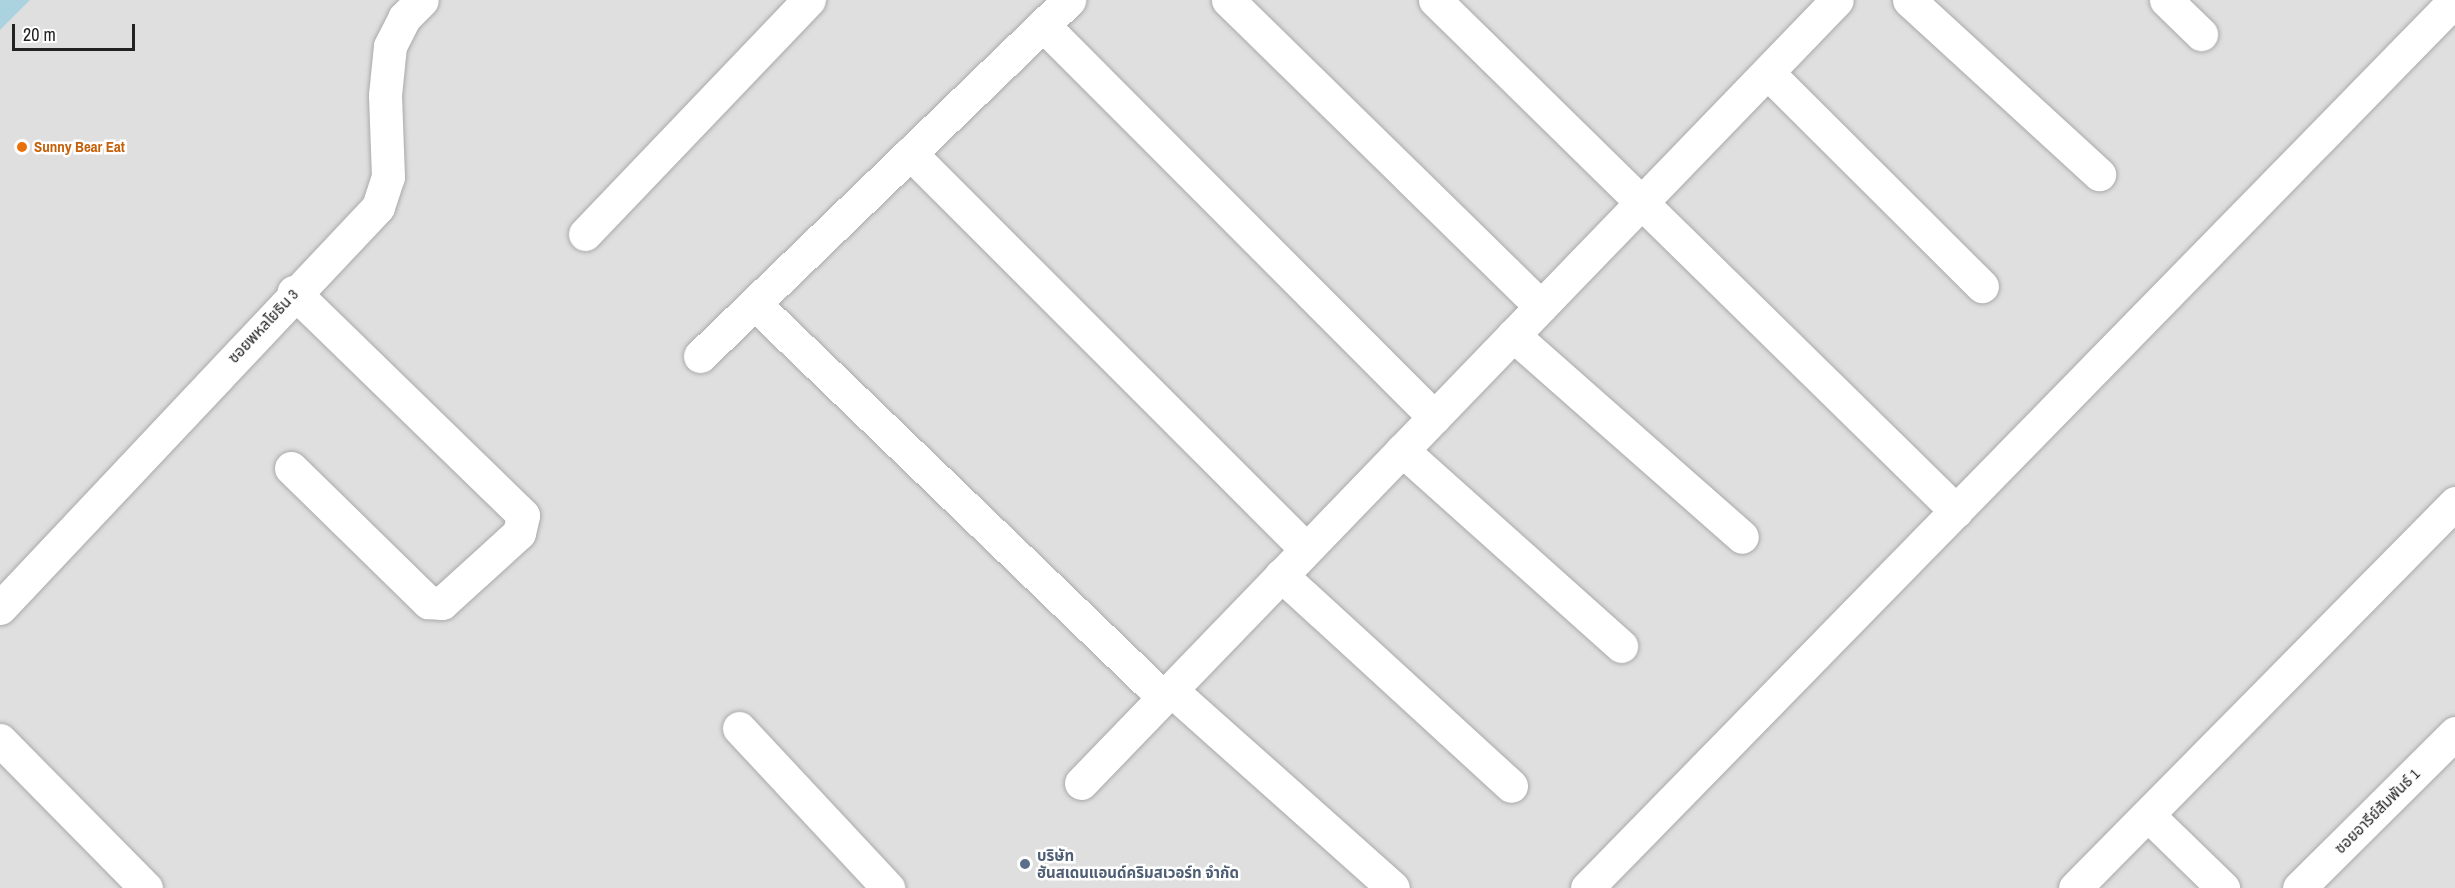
<!DOCTYPE html>
<meta charset="utf-8">
<style>
body{margin:0}
#map{position:relative;width:2455px;height:888px;overflow:hidden;background:#f2efe9;font-family:"Archivo Narrow","Noto Sans Thai",sans-serif}
div>[style]{position:absolute}
[style*='--x']{left:calc(var(--x)*1px);top:calc(var(--y)*1px);width:calc(var(--w)*1px);rotate:calc(var(--a)*1deg)}
.residential>*{inset:0;background:#e0dfdf;transform-origin:0 0}
.water>*{inset:0;background:#aad3df}
.roads{filter:drop-shadow(0 0 2px #a9a9a9) drop-shadow(0 0 2px #a9a9a9)}
.minor>*{height:33px;margin:-16.5px;padding:0 16.5px;transform-origin:16.5px;border-radius:16.5px;background:#fff}
.dots>*{width:16px;height:16px;translate:-50% -50%;box-sizing:border-box;border:3px solid #fff;border-radius:50%}
span{translate:-50% -50%;white-space:nowrap;text-align:center;line-height:1.15;-webkit-text-stroke:5px #fff;paint-order:stroke}
.food-label{font-size:15px;color:#c56008;font-weight:700}
.left{translate:0 -50%;text-align:left}
.street-label{font-size:15px;color:#222}
.service-label{font-size:15px;color:#4e5e75;font-weight:700}
.scale{position:absolute;left:12px;top:24px;width:123px;height:27px;box-sizing:border-box;border:3px solid #222;border-top:0;padding-left:8px;font-size:18px;line-height:21px;white-space:nowrap;color:#222;-webkit-text-stroke:4px #fff;paint-order:stroke}
</style>
<div id="map">
<div class="residential">
<i style="left:0;top:0;width:2455px;height:888px"></i>
</div>
<div class="water">
<i style="clip-path:polygon(0 0,30px 0,0 30px)"></i>
</div>
<div class="roads">
<div class="minor">
<i style="--x:1228;--y:0;--w:438;--a:44.4"></i>
<i style="--x:1435;--y:0;--w:730;--a:44.44"></i>
<i style="--x:1909;--y:0;--w:258;--a:42.5"></i>
<i style="--x:2166;--y:0;--w:49;--a:44.2"></i>
<i style="--x:1043;--y:25;--w:554;--a:45.07"></i>
<i style="--x:1768;--y:73;--w:302;--a:44.9"></i>
<i style="--x:910;--y:153;--w:560;--a:45"></i>
<i style="--x:585;--y:234;--w:324;--a:-46.3"></i>
<i style="--x:755;--y:304;--w:566;--a:43.93"></i>
<i style="--x:1513;--y:335;--w:305;--a:41.4"></i>
<i style="--x:700;--y:356;--w:513;--a:-43.97"></i>
<i style="--x:1402;--y:450;--w:294;--a:41.8"></i>
<i style="--x:291;--y:468;--w:192;--a:44.4"></i>
<i style="--x:428;--y:602;--w:14;--a:4"></i>
<i style="--x:442;--y:603;--w:104;--a:-42.3"></i>
<i style="--x:519;--y:533;--w:18;--a:-77"></i>
<i style="--x:523;--y:515;--w:320;--a:-135.8"></i>
<i style="--x:1281;--y:575;--w:312;--a:42.5"></i>
<i style="--x:0;--y:608;--w:551;--a:-46.69"></i>
<i style="--x:378;--y:207;--w:32;--a:-72"></i>
<i style="--x:388;--y:177;--w:82;--a:-92.1"></i>
<i style="--x:385;--y:95;--w:49;--a:-84.2"></i>
<i style="--x:390;--y:46;--w:31;--a:-63"></i>
<i style="--x:404;--y:18;--w:25;--a:-45"></i>
<i style="--x:1171;--y:690;--w:297;--a:41.7"></i>
<i style="--x:739;--y:728;--w:219;--a:47"></i>
<i style="--x:0;--y:740;--w:208;--a:45.4"></i>
<i style="--x:1081;--y:783;--w:1088;--a:-46.01"></i>
<i style="--x:2148;--y:815;--w:105;--a:44.2"></i>
<i style="--x:1587;--y:888;--w:1242;--a:-45.65"></i>
<i style="--x:2075;--y:888;--w:541;--a:-45.37"></i>
<i style="--x:2299;--y:888;--w:220;--a:-44.8"></i>
</div>
</div>
<div class="dots">
<i style="left:22px;top:147px;background:#e8710a"></i>
<i style="left:1025px;top:864px;background:#5c6f8a"></i>
</div>
<div class="food-label">
<span class="left" style="left:34px;top:147px">Sunny Bear Eat</span>
</div>
<div class="street-label">
<span style="left:263px;top:326px;rotate:-47deg">ซอยพหลโยธิน 3</span>
<span style="left:2377px;top:811px;rotate:-45deg">ซอยอารีย์สัมพันธ์ 1</span>
</div>
<div class="service-label">
<span class="left" style="left:1037px;top:864px">บริษัท<br>ฮันสเดนแอนด์คริมสเวอร์ท จำกัด</span>
</div>
<div class="scale">20 m</div>
</div>
